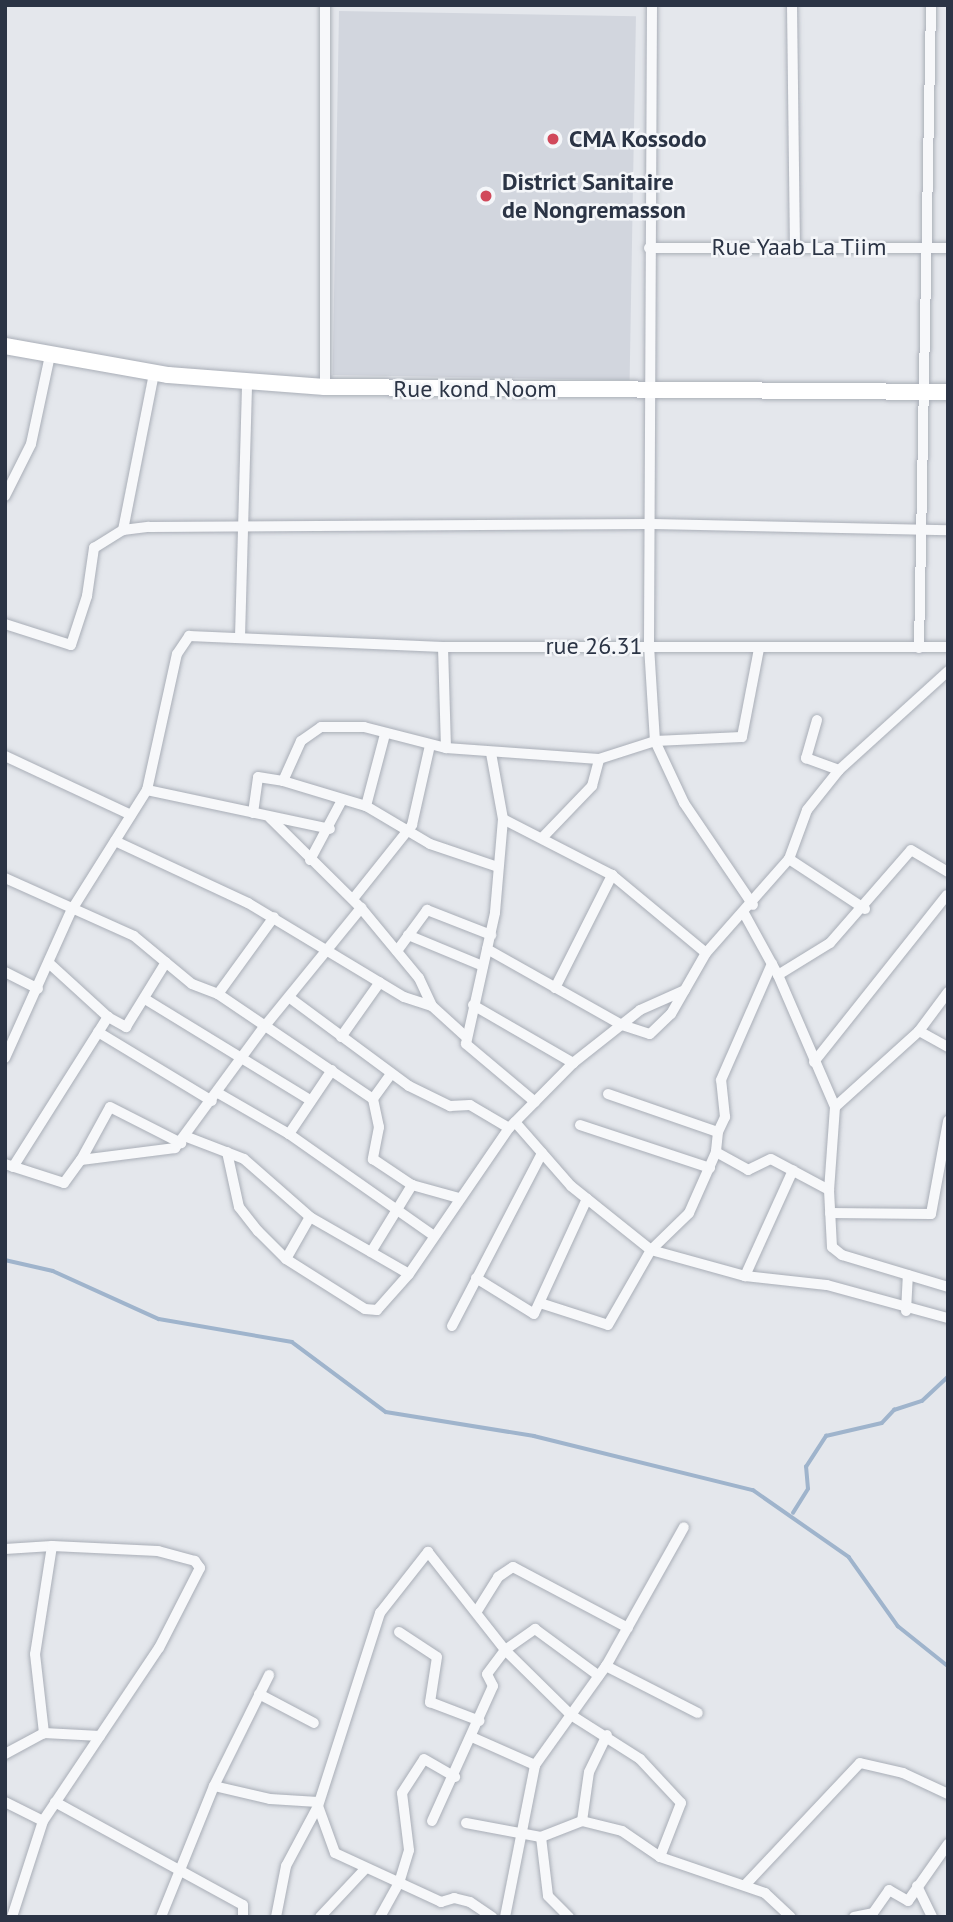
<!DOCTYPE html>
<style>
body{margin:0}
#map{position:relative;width:953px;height:1922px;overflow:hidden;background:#e4e7ec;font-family:"PT Sans",sans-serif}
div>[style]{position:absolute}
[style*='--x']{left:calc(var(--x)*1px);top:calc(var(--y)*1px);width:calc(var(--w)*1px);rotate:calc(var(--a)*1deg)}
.built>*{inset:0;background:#d2d6de;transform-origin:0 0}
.stream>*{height:3.5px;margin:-1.75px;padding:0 1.75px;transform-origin:1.75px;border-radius:1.75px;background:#9fb4cc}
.roads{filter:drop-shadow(0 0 2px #a9aeb7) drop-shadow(0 0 2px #a9aeb7)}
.street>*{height:10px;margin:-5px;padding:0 5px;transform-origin:5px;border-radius:5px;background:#f7f8fa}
.secondary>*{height:16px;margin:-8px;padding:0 8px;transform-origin:8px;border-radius:8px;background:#fff}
.dots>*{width:19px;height:19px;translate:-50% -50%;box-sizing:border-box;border:4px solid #f4f6f9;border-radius:50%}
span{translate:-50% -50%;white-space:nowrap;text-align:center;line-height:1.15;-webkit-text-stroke:5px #f4f6f9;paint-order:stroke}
.poi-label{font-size:24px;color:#2b3445;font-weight:700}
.left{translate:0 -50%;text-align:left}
.street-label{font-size:24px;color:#2b3445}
.frame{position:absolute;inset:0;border:7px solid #2b3445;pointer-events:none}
</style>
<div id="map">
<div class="built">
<i style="left:339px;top:11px;width:297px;height:364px;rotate:1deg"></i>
</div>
<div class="stream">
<i style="--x:5;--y:1260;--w:49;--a:12.9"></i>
<i style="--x:53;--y:1271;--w:116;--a:24.4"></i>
<i style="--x:159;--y:1319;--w:135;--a:9.8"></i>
<i style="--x:292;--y:1342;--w:117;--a:36.7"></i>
<i style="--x:386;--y:1412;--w:150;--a:9.2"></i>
<i style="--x:534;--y:1436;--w:226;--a:13.9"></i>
<i style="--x:753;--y:1490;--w:117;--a:34.9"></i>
<i style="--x:849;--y:1557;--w:85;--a:54.6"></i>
<i style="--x:898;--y:1626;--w:64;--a:38.7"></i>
<i style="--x:793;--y:1513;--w:28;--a:-58"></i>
<i style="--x:808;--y:1489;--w:22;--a:-95"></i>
<i style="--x:806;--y:1467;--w:37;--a:-57"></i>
<i style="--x:826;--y:1436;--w:57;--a:-13.1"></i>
<i style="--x:882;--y:1423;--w:18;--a:-47"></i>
<i style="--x:894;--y:1410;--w:29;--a:-18"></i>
<i style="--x:922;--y:1401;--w:35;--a:-43"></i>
</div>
<div class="roads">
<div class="street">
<i style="--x:652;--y:5;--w:641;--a:90.27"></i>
<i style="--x:649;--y:646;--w:95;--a:86.4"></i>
<i style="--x:655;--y:741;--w:68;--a:64.9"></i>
<i style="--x:684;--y:803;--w:123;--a:55.9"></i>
<i style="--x:792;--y:5;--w:242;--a:89.3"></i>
<i style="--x:649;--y:248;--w:299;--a:0"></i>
<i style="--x:325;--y:387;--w:382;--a:-90"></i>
<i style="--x:5;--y:496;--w:58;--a:-63.4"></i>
<i style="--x:31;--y:444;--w:91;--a:-77.9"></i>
<i style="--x:123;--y:530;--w:160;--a:-78.8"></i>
<i style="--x:5;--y:624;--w:69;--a:17.7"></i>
<i style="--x:71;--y:645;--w:52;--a:-71.9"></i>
<i style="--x:87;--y:596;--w:49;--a:-81.7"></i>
<i style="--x:94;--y:548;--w:34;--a:-32"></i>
<i style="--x:123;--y:530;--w:26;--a:-7"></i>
<i style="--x:149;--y:527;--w:501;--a:-0.34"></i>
<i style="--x:650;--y:524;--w:298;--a:1.2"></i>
<i style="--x:240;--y:637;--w:254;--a:-88.4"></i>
<i style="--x:443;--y:647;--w:101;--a:88.3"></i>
<i style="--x:919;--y:648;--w:643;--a:-88.93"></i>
<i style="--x:817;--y:720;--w:40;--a:106"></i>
<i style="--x:806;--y:758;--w:35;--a:20"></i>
<i style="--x:491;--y:753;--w:67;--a:79.7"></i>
<i style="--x:503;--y:819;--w:94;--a:94.9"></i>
<i style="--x:495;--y:913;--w:134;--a:102.5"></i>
<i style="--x:466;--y:1044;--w:90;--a:40"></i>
<i style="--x:5;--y:756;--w:139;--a:25.1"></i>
<i style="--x:283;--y:781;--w:44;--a:-65.8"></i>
<i style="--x:301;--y:741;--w:24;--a:-35"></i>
<i style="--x:321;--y:727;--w:43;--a:0"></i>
<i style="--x:364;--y:727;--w:85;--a:14.4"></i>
<i style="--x:446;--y:748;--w:153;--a:4.1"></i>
<i style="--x:599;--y:759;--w:59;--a:-17.8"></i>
<i style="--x:655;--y:741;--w:87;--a:-2.6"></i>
<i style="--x:742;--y:737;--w:90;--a:-79.1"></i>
<i style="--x:147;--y:790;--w:187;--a:12"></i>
<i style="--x:366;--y:806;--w:74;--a:-75.2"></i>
<i style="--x:253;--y:813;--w:36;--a:-82"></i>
<i style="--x:258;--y:777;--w:25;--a:9"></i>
<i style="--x:283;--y:781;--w:87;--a:16.8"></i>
<i style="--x:366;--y:806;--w:74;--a:30.7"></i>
<i style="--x:430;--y:844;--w:69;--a:18.7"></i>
<i style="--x:270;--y:818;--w:128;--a:44.7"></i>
<i style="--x:361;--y:908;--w:91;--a:50.4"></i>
<i style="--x:419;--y:978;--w:31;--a:65"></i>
<i style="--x:432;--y:1006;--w:45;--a:42.3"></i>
<i style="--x:503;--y:819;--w:123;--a:27.2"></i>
<i style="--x:612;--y:875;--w:122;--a:39.7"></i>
<i style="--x:543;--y:837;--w:71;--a:-46.1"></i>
<i style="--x:592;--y:786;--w:28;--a:-75"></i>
<i style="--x:115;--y:841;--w:147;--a:25"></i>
<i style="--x:248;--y:903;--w:182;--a:31.1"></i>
<i style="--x:404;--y:997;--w:29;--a:18"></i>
<i style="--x:789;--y:859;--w:91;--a:33.3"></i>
<i style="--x:310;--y:860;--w:68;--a:-61.9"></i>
<i style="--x:5;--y:878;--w:141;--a:24.2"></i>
<i style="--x:134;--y:936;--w:75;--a:39.6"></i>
<i style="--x:192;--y:984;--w:28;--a:21"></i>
<i style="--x:218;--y:994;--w:187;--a:34.1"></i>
<i style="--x:353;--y:899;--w:95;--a:-51.4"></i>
<i style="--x:412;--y:825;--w:82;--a:-77.3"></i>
<i style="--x:745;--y:915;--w:68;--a:61.2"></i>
<i style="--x:778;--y:975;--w:144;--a:66.6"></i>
<i style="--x:835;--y:1107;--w:83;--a:94.1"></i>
<i style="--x:829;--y:1190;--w:57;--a:87"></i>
<i style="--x:832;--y:1247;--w:13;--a:39"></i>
<i style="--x:842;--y:1255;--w:111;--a:16.8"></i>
<i style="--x:408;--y:935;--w:81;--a:22.5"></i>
<i style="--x:487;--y:949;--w:155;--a:29.4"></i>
<i style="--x:622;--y:1025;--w:29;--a:18"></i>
<i style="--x:650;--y:1034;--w:29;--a:-44"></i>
<i style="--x:671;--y:1014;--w:70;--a:-60.2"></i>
<i style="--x:706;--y:953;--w:125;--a:-48.6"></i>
<i style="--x:789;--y:859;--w:52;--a:-69.8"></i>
<i style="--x:807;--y:810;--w:51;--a:-51.3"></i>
<i style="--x:839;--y:770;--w:147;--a:-42.2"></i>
<i style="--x:397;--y:951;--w:51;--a:-53.8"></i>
<i style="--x:427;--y:910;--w:69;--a:21.3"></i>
<i style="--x:5;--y:972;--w:37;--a:27"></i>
<i style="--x:778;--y:975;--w:61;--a:-31.6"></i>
<i style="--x:830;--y:943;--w:123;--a:-48.9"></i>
<i style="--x:911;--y:850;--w:43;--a:30.7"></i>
<i style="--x:555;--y:988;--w:127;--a:-63.2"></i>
<i style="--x:218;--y:994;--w:95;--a:-54"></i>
<i style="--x:290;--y:998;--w:148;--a:36.5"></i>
<i style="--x:409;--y:1086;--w:46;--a:26"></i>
<i style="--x:450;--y:1106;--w:20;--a:-3"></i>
<i style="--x:470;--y:1105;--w:45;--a:30.5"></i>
<i style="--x:145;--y:999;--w:193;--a:31.5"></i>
<i style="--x:473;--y:1005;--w:116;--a:30.1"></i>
<i style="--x:108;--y:1017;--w:21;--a:29"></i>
<i style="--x:126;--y:1027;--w:76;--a:-58.4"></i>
<i style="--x:919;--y:1031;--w:33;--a:29"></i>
<i style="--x:98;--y:1032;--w:133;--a:31.2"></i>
<i style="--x:341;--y:1037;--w:67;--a:-54.7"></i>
<i style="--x:5;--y:1058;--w:161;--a:-65.8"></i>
<i style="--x:71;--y:911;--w:143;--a:-57.9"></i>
<i style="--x:147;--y:790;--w:139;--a:-77.6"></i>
<i style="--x:177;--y:654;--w:22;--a:-56"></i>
<i style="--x:189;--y:636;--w:254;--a:2.5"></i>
<i style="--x:443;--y:647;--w:505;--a:0"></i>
<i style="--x:814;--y:1062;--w:213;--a:-51.5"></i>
<i style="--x:391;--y:1074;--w:31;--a:126"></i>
<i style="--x:373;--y:1099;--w:29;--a:78"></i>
<i style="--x:379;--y:1127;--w:33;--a:101"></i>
<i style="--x:373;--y:1159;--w:47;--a:33.7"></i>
<i style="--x:412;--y:1185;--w:49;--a:15.5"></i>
<i style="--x:218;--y:1093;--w:82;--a:30"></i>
<i style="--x:289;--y:1134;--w:177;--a:35.1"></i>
<i style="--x:608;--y:1094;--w:116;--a:19.1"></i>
<i style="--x:718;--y:1132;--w:20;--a:96"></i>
<i style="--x:835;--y:1107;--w:113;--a:-42.1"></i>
<i style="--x:919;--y:1031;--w:49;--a:-53.4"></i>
<i style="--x:515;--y:1122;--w:85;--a:48.8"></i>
<i style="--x:571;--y:1186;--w:102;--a:38.7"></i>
<i style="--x:651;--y:1250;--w:98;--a:15.5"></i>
<i style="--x:745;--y:1276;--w:82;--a:6.3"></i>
<i style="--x:827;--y:1285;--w:125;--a:15.3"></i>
<i style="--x:580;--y:1125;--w:137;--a:18.3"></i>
<i style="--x:718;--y:1132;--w:17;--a:-65"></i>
<i style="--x:725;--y:1117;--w:37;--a:-96"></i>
<i style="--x:721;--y:1080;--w:127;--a:-66.3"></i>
<i style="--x:289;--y:1134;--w:77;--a:-56.1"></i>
<i style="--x:187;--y:1137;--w:61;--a:21.1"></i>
<i style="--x:244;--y:1159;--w:88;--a:41.3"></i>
<i style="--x:310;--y:1217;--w:114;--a:29.9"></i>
<i style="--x:227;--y:1152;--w:56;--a:77.7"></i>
<i style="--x:239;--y:1207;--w:31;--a:52"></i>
<i style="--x:258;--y:1231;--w:40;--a:45"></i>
<i style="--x:286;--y:1259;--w:93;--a:32.3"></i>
<i style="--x:365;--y:1309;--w:12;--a:5"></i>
<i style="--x:377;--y:1310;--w:48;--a:-48.4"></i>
<i style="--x:409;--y:1274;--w:177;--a:-55.6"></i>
<i style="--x:509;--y:1128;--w:91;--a:-45.4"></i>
<i style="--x:573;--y:1063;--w:85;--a:-38.3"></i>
<i style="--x:640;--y:1010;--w:49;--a:-24"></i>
<i style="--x:81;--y:1160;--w:60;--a:-61.3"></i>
<i style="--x:110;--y:1107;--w:80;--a:26.9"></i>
<i style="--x:5;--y:1164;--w:62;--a:17.9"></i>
<i style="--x:64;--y:1183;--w:29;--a:-54"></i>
<i style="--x:81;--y:1160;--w:95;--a:-7.3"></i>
<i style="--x:175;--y:1148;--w:150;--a:-53.7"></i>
<i style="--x:264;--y:1027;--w:154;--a:-50.8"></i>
<i style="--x:13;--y:1167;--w:178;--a:-57.7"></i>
<i style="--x:108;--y:1017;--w:79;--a:-137.6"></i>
<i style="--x:830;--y:1213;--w:101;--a:0.6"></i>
<i style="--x:931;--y:1214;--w:95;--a:-79.6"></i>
<i style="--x:371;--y:1252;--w:79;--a:-58.5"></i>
<i style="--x:286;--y:1259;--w:48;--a:-60.3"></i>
<i style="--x:745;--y:1276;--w:116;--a:-65.6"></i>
<i style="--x:476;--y:1278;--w:68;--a:31.8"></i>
<i style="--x:534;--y:1314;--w:127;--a:-65.3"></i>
<i style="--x:540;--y:1303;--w:71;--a:17.9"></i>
<i style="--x:608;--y:1325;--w:86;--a:-60.2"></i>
<i style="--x:651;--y:1250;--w:53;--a:-44.2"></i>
<i style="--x:689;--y:1213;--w:67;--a:-66.1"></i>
<i style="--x:716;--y:1152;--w:37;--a:29"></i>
<i style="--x:748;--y:1170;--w:25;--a:-26"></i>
<i style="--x:771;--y:1159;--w:66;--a:28.1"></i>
<i style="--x:906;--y:1311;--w:36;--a:-87"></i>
<i style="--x:452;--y:1326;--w:195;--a:-62.5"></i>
<i style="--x:5;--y:1549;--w:47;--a:-3.7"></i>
<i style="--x:52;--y:1546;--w:109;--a:98.9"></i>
<i style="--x:35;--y:1654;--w:80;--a:83.5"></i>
<i style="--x:477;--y:1611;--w:40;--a:-58"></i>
<i style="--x:498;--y:1577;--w:18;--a:-34"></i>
<i style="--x:513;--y:1567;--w:130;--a:27.9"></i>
<i style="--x:399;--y:1632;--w:45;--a:33.3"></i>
<i style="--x:437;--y:1657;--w:46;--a:98.8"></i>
<i style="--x:430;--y:1702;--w:53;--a:20.8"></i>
<i style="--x:606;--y:1666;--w:103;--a:27.1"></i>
<i style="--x:259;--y:1694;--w:62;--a:27.8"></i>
<i style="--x:474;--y:1738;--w:67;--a:23.9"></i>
<i style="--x:5;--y:1754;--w:44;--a:-28.3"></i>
<i style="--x:44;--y:1733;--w:56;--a:3.1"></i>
<i style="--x:214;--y:1786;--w:57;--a:13.1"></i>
<i style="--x:270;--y:1799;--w:48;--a:3.6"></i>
<i style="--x:5;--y:1802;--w:42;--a:26.6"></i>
<i style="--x:55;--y:1802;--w:214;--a:28.7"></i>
<i style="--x:243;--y:1905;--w:12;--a:90"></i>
<i style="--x:318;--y:1806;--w:50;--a:70.1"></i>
<i style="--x:335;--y:1853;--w:117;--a:24.8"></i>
<i style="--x:441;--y:1902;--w:14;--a:-17"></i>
<i style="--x:454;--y:1898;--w:16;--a:14"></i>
<i style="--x:470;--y:1902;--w:27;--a:34"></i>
<i style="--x:432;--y:1821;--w:148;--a:-65.7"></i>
<i style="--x:493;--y:1686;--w:13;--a:-117"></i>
<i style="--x:487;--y:1674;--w:30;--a:-53"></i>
<i style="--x:505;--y:1650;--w:37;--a:-35"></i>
<i style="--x:535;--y:1629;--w:79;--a:36.3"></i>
<i style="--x:582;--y:1821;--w:49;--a:-81.9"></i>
<i style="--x:589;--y:1772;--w:41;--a:-64.1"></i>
<i style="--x:466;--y:1823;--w:76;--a:10.6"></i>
<i style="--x:541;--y:1837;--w:44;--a:-21.3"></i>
<i style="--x:582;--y:1821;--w:41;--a:14"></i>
<i style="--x:622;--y:1831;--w:46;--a:34.4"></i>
<i style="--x:660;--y:1857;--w:111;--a:18.9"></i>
<i style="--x:765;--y:1893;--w:35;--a:43"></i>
<i style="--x:541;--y:1837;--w:59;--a:83.2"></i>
<i style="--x:548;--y:1896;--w:30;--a:45"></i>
<i style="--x:746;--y:1884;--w:166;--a:-46.7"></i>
<i style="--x:860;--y:1763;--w:44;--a:13.1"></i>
<i style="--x:903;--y:1773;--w:50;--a:25"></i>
<i style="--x:917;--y:1886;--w:34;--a:64"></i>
<i style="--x:12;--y:1917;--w:101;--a:-72.1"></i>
<i style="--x:43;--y:1821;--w:208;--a:-56.2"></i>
<i style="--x:159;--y:1648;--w:90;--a:-62.9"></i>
<i style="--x:200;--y:1568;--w:9;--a:-126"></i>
<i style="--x:195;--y:1561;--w:38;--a:-165"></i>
<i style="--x:158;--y:1551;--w:106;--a:-177.3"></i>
<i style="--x:161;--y:1917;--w:141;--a:-68"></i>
<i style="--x:214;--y:1786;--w:124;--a:-63.6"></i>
<i style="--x:276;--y:1917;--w:52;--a:-78.9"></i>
<i style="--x:286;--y:1866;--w:68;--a:-61.9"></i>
<i style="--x:318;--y:1806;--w:203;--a:-72.2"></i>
<i style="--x:380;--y:1613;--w:78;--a:-51.8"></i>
<i style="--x:428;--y:1552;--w:125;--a:51.8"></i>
<i style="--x:505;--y:1650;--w:93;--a:44.6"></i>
<i style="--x:571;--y:1715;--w:82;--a:32.5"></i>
<i style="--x:640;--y:1759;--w:60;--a:47"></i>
<i style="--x:681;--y:1803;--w:58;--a:111.3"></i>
<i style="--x:320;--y:1917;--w:67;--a:-46.8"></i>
<i style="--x:380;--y:1917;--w:39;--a:-61"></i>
<i style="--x:399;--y:1883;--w:34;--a:-73"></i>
<i style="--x:409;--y:1850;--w:57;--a:-97"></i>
<i style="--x:402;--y:1793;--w:40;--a:-57.1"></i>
<i style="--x:424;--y:1759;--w:36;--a:30"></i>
<i style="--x:505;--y:1917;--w:155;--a:-78.8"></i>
<i style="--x:535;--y:1765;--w:122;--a:-54.4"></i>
<i style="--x:606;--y:1666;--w:159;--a:-60.7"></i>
<i style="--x:854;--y:1917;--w:19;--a:-12"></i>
<i style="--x:873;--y:1913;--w:28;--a:-55"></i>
<i style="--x:889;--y:1890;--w:22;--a:30"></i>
<i style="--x:908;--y:1901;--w:70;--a:-54.9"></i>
</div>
<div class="secondary">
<i style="--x:5;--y:346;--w:166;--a:10.1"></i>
<i style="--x:168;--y:375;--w:157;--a:4.4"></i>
<i style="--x:325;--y:387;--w:623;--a:0.46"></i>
</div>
</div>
<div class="dots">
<i style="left:553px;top:139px;background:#d1495b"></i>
<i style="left:486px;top:196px;background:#d1495b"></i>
</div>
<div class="poi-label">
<span class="left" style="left:569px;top:139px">CMA Kossodo</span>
<span class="left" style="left:502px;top:196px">District Sanitaire<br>de Nongremasson</span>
</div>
<div class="street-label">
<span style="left:799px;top:247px">Rue Yaab La Tiim</span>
<span style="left:475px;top:389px">Rue kond Noom</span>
<span style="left:594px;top:646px">rue 26.31</span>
</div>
<div class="frame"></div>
</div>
